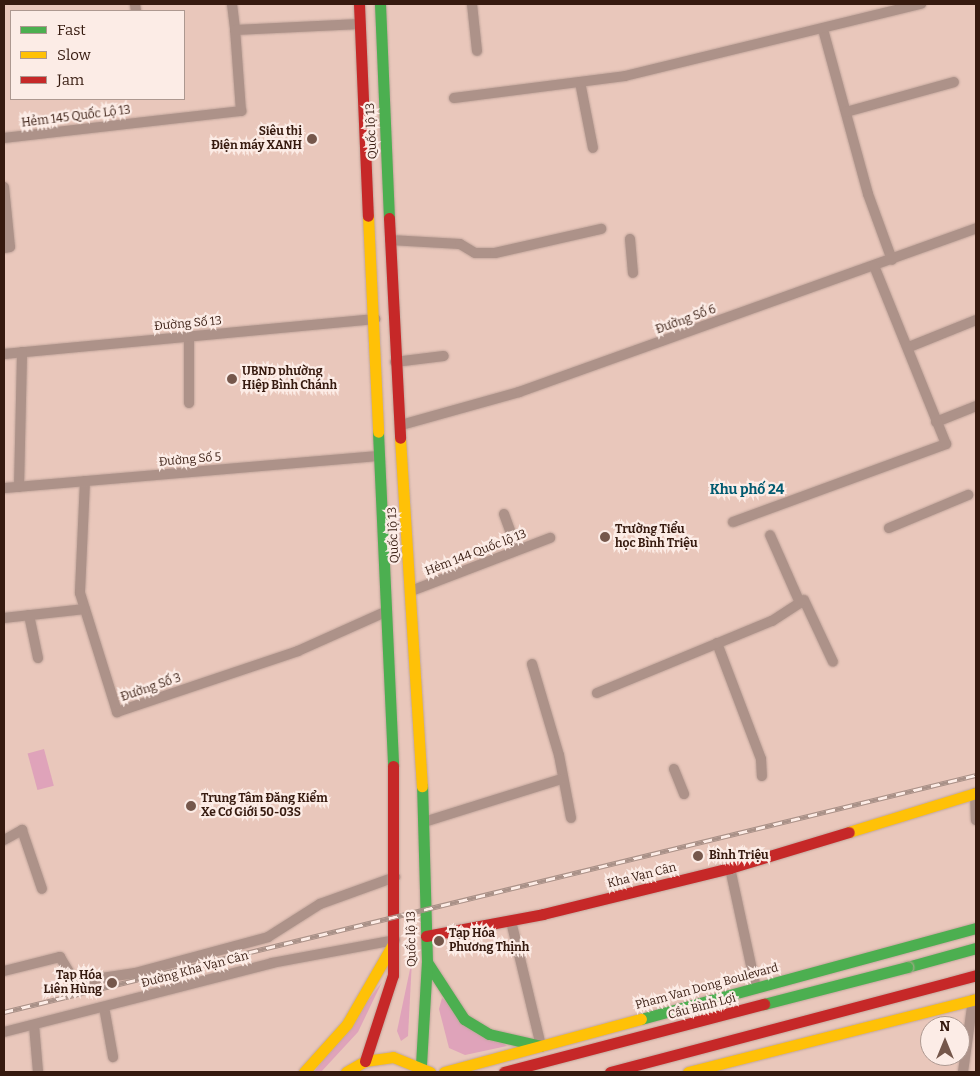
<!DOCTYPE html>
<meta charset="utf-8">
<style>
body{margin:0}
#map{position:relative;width:980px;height:1076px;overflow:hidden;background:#e9c7bb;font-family:Bitter,serif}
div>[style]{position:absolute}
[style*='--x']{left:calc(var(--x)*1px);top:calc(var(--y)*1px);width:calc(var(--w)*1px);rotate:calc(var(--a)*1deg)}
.green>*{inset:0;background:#dfa3ba;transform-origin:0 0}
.roads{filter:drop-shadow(0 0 1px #c2a69c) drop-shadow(0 0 1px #c2a69c)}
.street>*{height:10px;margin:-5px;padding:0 5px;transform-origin:5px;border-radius:5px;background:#ad9289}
.fast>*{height:11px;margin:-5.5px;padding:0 5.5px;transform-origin:5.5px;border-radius:5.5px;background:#4caf50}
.slow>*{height:11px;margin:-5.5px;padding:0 5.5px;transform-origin:5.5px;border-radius:5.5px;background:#ffc107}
.jam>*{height:11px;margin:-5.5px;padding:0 5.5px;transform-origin:5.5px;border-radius:5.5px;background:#c62828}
.rail>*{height:5px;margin-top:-2.5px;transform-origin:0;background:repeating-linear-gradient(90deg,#fcece6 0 9px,#a99188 0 18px);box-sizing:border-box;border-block:1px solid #a99188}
.bridges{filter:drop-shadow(0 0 1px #c2a69c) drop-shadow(0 0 1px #c2a69c)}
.fast-bridge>*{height:11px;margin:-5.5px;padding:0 5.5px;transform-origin:5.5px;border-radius:5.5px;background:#4caf50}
.jam-bridge>*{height:11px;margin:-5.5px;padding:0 5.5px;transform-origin:5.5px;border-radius:5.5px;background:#c62828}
.dots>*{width:14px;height:14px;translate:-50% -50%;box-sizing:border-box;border:2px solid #fcece6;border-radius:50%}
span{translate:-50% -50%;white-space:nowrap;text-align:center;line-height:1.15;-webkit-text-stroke:4.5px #fcece6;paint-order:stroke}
.street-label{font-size:12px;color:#361a0f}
.poi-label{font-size:12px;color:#361a0f;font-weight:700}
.right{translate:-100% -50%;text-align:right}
.left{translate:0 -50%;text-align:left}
.neighbourhood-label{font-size:14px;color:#005a70;font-weight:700}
.frame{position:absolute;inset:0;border:5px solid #361a0f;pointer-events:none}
.legend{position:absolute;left:10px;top:10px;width:175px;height:90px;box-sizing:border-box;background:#fcece6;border:1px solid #ad9890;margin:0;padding:6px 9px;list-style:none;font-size:15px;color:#361a0f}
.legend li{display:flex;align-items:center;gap:10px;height:25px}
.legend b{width:25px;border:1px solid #ad9890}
.north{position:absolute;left:920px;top:1016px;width:50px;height:50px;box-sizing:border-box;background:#fcece6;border:1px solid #ad9890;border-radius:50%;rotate:0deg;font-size:14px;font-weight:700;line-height:20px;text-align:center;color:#361a0f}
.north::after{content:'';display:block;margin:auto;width:18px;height:22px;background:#75574b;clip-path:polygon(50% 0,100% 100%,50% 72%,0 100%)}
</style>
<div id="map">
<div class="green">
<i style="left:44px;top:749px;width:38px;height:17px;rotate:75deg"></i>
<i style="clip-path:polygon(412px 960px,408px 1036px,401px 1041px,397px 1031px)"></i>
<i style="clip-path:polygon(382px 982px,358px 1032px,321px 1072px,314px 1072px)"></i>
<i style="clip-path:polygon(442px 998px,507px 1046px,465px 1055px,449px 1048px,439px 1009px)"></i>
</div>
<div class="roads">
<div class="street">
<i style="--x:135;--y:4;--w:7;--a:82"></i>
<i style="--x:232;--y:4;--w:26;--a:83"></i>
<i style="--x:472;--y:4;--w:47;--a:83.9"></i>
<i style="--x:824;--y:33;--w:167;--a:74.7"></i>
<i style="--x:868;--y:194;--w:70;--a:70"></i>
<i style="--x:580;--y:82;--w:67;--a:78.9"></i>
<i style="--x:454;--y:98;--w:172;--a:-7.3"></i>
<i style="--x:625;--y:76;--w:305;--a:-13.7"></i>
<i style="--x:846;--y:112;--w:112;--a:-15.5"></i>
<i style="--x:4;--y:138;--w:239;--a:-6.5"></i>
<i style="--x:241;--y:111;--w:81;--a:-94.2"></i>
<i style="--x:235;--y:30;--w:125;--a:-2.7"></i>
<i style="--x:4;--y:187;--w:60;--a:84.3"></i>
<i style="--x:10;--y:247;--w:6;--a:171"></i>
<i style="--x:630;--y:239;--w:34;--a:85"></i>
<i style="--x:390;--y:240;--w:70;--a:3.3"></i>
<i style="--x:460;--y:244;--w:17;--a:31"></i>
<i style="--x:475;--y:253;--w:20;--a:0"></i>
<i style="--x:495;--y:253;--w:109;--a:-12.8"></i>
<i style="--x:189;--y:337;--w:66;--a:90"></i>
<i style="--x:909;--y:347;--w:72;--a:-21.9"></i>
<i style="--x:4;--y:354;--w:373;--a:-5.4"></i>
<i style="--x:395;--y:362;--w:49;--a:-7"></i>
<i style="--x:936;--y:422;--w:43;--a:-21.8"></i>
<i style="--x:401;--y:425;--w:123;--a:-15.6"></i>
<i style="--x:519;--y:392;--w:486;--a:-19.7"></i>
<i style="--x:85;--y:481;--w:112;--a:92.6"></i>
<i style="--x:80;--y:593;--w:125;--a:72.7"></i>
<i style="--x:117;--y:712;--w:191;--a:-18.6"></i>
<i style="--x:298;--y:651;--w:95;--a:-24.1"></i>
<i style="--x:19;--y:487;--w:135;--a:-88.7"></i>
<i style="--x:4;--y:488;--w:376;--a:-4.9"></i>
<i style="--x:504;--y:514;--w:37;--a:70"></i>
<i style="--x:733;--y:522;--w:227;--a:-20.1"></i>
<i style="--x:946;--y:444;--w:192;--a:-112"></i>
<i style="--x:889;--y:528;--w:86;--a:-22.7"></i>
<i style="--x:411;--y:591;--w:149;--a:-20.9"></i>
<i style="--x:804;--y:600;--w:68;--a:64.9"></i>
<i style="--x:29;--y:615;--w:44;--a:78.2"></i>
<i style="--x:4;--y:618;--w:81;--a:-6.4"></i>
<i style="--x:717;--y:643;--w:124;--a:69.2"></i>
<i style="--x:761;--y:759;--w:17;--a:87"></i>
<i style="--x:532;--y:664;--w:95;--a:73.5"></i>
<i style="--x:559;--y:755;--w:64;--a:79.2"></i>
<i style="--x:597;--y:693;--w:189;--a:-22.4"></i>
<i style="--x:772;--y:621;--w:33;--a:-33"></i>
<i style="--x:800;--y:603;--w:74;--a:-113.8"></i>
<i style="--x:674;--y:769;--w:27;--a:68"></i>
<i style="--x:975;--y:793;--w:27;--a:88"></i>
<i style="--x:424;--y:822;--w:144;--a:-17.4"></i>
<i style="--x:4;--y:840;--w:21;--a:-29"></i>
<i style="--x:22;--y:830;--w:62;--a:71.3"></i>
<i style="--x:730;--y:868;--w:123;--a:77.8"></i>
<i style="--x:511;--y:921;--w:129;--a:76.5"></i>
<i style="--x:4;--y:971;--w:58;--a:-14"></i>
<i style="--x:60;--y:957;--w:29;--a:59"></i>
<i style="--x:75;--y:982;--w:61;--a:-8.5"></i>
<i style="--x:135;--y:973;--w:138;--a:-15.1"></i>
<i style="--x:268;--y:937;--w:62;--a:-32.4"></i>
<i style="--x:320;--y:904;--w:80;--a:-19.8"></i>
<i style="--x:104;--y:1007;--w:51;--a:79.8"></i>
<i style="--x:34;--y:1025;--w:47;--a:85.1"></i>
<i style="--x:4;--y:1032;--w:277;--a:-14.4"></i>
<i style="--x:272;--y:963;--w:125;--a:-10.6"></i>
<i style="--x:963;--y:1072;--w:73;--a:-82.1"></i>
</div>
<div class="fast">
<i style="--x:380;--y:4;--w:214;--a:87.6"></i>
<i style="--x:378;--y:432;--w:334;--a:87.4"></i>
<i style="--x:427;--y:962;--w:68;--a:57"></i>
<i style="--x:464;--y:1019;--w:29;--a:31"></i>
<i style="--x:489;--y:1034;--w:53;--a:13"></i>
<i style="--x:907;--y:967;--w:72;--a:-15.4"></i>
<i style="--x:641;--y:1019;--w:347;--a:-15.2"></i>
<i style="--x:421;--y:1065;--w:103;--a:-86.7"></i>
<i style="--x:427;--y:962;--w:176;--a:-91.6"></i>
</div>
<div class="slow">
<i style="--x:368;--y:216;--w:216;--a:87.3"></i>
<i style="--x:400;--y:438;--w:349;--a:86.4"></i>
<i style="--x:849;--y:832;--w:133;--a:-17.1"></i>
<i style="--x:304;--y:1072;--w:64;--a:-48.1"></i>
<i style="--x:347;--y:1024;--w:92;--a:-60.1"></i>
<i style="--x:346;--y:1072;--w:22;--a:-30"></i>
<i style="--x:365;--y:1061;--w:28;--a:-8"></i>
<i style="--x:393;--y:1057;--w:40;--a:22"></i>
<i style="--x:444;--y:1072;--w:204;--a:-15.1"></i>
<i style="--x:688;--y:1072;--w:297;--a:-14.2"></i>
</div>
<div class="jam">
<i style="--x:359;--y:4;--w:212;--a:87.6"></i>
<i style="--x:389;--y:218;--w:220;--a:87.1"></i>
<i style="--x:426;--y:936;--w:119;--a:-10.6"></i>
<i style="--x:543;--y:914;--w:193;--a:-13.8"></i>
<i style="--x:730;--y:868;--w:124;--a:-16.8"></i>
<i style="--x:365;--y:1061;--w:90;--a:-72"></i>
<i style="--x:393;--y:975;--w:209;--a:-90"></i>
<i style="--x:610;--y:1072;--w:379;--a:-14.8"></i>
</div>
</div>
<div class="rail">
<i style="--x:4;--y:1012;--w:1000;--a:-13.7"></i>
</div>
<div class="bridges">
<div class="fast-bridge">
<i style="--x:764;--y:1004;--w:148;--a:-14.5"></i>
</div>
<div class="jam-bridge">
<i style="--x:504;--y:1072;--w:269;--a:-14.7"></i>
</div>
</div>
<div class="dots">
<i style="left:312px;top:139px;background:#75574b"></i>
<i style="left:232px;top:379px;background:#75574b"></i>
<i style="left:605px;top:537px;background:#75574b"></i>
<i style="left:191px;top:806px;background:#75574b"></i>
<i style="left:698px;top:856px;background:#75574b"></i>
<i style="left:439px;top:941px;background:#75574b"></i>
<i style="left:112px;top:983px;background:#75574b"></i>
</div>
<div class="street-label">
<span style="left:76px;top:117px;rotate:-7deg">Hẻm 145 Quốc Lộ 13</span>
<span style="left:372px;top:131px;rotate:-93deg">Quốc lộ 13</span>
<span style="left:686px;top:320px;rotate:-20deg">Đường Số 6</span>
<span style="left:188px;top:324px;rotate:-5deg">Đường Số 13</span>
<span style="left:190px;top:460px;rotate:-5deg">Đường Số 5</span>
<span style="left:394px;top:535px;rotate:-93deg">Quốc lộ 13</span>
<span style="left:476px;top:553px;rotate:-21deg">Hẻm 144 Quốc lộ 13</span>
<span style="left:151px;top:688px;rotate:-19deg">Đường Số 3</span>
<span style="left:642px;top:876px;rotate:-14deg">Kha Vạn Cân</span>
<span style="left:412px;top:939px;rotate:-91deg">Quốc lộ 13</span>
<span style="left:195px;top:970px;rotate:-15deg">Đường Kha Vạn Cân</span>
<span style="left:707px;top:987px;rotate:-15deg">Pham Van Dong Boulevard</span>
<span style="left:702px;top:1007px;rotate:-15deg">Cầu Bình Lợi</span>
</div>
<div class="poi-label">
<span class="right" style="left:302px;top:139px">Siêu thị<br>Điện máy XANH</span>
<span class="left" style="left:242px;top:379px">UBND phường<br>Hiệp Bình Chánh</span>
<span class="left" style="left:615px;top:537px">Trường Tiểu<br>học Bình Triệu</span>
<span class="left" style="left:201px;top:806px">Trung Tâm Đăng Kiểm<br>Xe Cơ Giới 50-03S</span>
<span class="left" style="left:709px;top:856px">Bình Triệu</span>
<span class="left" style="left:449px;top:941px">Tạp Hóa<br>Phương Thịnh</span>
<span class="right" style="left:102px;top:983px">Tạp Hóa<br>Liên Hùng</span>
</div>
<div class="neighbourhood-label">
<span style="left:747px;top:490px">Khu phố 24</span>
</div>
<div class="frame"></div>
<ul class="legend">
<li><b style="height:6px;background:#4caf50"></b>Fast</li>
<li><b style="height:6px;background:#ffc107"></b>Slow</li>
<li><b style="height:6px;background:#c62828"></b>Jam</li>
</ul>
<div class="north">N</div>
</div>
